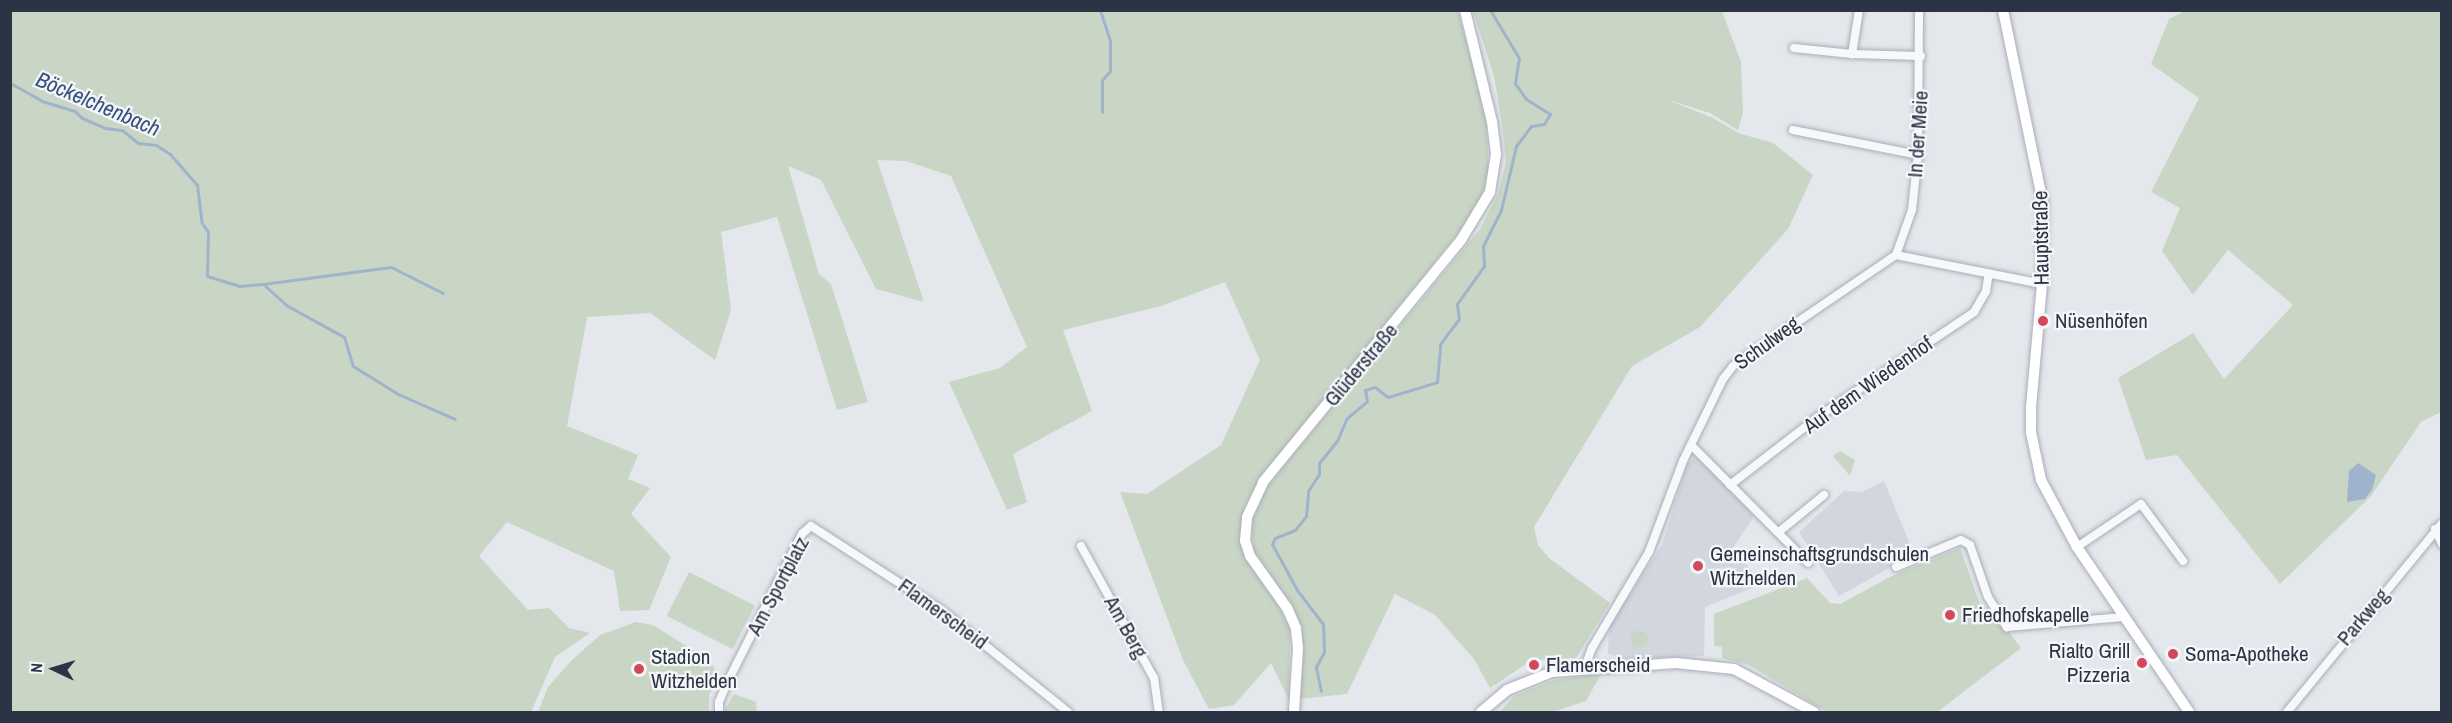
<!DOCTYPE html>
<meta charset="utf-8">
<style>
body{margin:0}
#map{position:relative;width:2452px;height:723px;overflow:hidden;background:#e4e7ec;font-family:"Archivo Narrow",sans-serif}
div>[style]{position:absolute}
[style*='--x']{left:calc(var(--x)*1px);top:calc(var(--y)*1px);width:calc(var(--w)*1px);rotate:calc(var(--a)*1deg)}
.built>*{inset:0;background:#d2d6de}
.green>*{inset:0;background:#c9d6c5;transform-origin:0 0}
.round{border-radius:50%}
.water>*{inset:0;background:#9fb4cc}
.stream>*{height:3px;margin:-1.5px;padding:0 1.5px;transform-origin:1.5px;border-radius:1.5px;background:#9fb4cc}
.roads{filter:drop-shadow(0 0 2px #a9aeb7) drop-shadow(0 0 2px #a9aeb7)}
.minor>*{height:8px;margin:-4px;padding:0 4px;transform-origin:4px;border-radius:4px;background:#f7f8fa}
.secondary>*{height:10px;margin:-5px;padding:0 5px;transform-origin:5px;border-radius:5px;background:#fff}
.dots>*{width:16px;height:16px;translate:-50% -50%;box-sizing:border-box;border:3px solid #f4f6f9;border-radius:50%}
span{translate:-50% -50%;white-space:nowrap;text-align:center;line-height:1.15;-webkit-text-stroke:4.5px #f4f6f9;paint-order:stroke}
.street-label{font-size:21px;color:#2b3445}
.poi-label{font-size:21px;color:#2b3445}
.left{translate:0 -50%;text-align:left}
.right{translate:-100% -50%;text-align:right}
.water-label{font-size:22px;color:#34527a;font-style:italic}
.frame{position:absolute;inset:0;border:12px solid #2b3445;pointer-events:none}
.north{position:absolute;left:24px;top:639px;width:60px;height:60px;-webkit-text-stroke:4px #f4f6f9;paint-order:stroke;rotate:274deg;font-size:16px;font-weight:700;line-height:24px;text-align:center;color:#2b3445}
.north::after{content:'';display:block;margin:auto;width:21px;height:27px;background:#2b3445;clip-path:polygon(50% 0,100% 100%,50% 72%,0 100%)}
</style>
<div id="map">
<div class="built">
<i style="clip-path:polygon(1696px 457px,1754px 516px,1733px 548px,1762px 584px,1705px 607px,1704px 656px,1622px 659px,1608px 653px,1609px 627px,1662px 545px,1688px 463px)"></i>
<i style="clip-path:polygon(1884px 481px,1914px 554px,1839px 596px,1799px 532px,1844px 491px,1862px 492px)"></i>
</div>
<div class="green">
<i style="clip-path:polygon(2187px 10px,2441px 11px,2441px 412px,2421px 422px,2371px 496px,2280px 584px,2177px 455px,2146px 460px,2118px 378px,2193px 333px,2224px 379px,2293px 305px,2228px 250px,2193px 295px,2162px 251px,2180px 208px,2151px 192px,2199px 98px,2151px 64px,2169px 19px)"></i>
<i style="clip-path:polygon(10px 11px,1458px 11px,1486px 114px,1489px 173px,1482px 195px,1464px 226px,1264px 473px,1245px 505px,1241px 534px,1290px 628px,1289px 700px,1271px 663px,1234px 705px,1209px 709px,1183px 660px,1120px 492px,1147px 494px,1221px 445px,1260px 360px,1225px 282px,1161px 306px,1063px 330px,1092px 411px,1013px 454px,1027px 502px,1007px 510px,949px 382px,1000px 368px,1027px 347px,951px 176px,906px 161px,877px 160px,924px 302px,876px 289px,821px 180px,788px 166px,819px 274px,831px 284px,868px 402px,837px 410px,777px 217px,721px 232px,731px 310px,715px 360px,650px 313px,587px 317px,567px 426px,638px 455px,628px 479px,650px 488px,631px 514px,671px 557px,649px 610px,620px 611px,614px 571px,507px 522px,479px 556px,528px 610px,549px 608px,569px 628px,590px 633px,555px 657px,531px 712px,11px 712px)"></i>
<i style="clip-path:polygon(1473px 11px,1722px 11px,1741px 62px,1743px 113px,1738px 130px,1710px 113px,1665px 99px,1711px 117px,1738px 133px,1773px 143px,1813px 175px,1788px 229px,1700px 327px,1632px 366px,1534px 527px,1538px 545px,1549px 558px,1610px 603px,1576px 658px,1532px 660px,1490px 688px,1474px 659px,1435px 615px,1395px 594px,1347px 694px,1299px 699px,1303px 648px,1300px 628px,1292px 605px,1254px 551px,1251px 523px,1267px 486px,1480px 229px,1498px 194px,1506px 162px,1502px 124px,1494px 76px)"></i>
<i style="clip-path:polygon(1840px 451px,1855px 460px,1850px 476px,1833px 456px)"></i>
<i style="clip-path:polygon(1960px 548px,1982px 610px,1990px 607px,2021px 648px,1937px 712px,1827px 712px,1749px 665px,1722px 658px,1722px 647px,1714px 646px,1714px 614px,1807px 578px,1830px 603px,1840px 604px,1890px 577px)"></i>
<i style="left:689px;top:572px;width:74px;height:49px;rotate:27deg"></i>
<i style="clip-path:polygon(636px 622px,653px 625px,709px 660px,719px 676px,709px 695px,709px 712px,538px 712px,548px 687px,571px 661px,600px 635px)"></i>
<i class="round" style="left:1630px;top:630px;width:18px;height:18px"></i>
<i style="clip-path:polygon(1601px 674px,1586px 701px,1553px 712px,1500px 712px,1514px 696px,1554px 680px)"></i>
<i style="clip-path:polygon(734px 694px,756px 702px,757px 712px,724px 712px)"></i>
</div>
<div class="water">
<i style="clip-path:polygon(2358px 463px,2376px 475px,2372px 490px,2365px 499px,2347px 502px,2349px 471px)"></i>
</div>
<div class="stream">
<i style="--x:1100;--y:10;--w:32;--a:72"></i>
<i style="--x:1110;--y:40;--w:31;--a:90"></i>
<i style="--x:1110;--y:71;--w:12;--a:132"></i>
<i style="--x:1102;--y:80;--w:32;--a:90"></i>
<i style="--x:10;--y:83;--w:37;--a:29"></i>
<i style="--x:42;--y:101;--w:34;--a:17"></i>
<i style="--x:75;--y:111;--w:10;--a:45"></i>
<i style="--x:82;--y:118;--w:25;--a:23"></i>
<i style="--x:105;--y:128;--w:17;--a:7"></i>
<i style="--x:122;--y:130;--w:21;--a:39"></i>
<i style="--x:138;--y:143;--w:18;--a:6"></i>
<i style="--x:156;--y:145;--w:17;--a:33"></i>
<i style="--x:170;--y:154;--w:41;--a:48.9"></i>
<i style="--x:197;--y:185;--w:38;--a:83"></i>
<i style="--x:202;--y:223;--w:11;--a:56"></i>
<i style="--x:208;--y:232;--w:44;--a:91.3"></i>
<i style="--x:207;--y:276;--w:34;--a:17"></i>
<i style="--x:239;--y:286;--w:24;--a:-5"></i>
<i style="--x:263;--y:284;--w:31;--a:42"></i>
<i style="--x:286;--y:305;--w:66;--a:28.9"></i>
<i style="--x:344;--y:337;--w:30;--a:73"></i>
<i style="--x:353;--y:366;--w:53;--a:31.9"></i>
<i style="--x:398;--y:394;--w:62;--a:23.7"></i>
<i style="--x:263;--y:284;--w:129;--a:-7.6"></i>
<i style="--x:391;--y:267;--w:58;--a:26.6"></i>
<i style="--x:1321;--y:691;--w:25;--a:-102"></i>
<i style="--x:1316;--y:667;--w:17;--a:-62"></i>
<i style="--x:1324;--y:652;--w:28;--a:-92"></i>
<i style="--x:1323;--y:624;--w:43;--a:-127.4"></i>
<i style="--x:1297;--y:590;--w:52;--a:-118.5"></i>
<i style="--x:1272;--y:544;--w:7;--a:-63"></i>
<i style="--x:1275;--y:538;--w:22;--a:-22"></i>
<i style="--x:1295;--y:530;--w:18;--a:-52"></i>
<i style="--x:1306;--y:516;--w:25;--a:-85"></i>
<i style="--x:1308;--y:491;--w:20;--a:-57"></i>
<i style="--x:1319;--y:474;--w:11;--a:-90"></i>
<i style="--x:1319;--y:463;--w:28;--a:-51"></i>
<i style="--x:1337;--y:441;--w:25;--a:-67"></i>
<i style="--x:1347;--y:418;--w:26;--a:-40"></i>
<i style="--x:1367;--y:401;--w:11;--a:-100"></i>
<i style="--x:1365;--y:390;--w:10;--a:-17"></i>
<i style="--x:1375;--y:387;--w:16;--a:38"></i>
<i style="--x:1388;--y:397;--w:51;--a:-17"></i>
<i style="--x:1437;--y:382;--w:38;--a:-85"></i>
<i style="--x:1440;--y:344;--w:31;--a:-53"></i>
<i style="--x:1459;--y:319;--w:15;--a:-98"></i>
<i style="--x:1457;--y:304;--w:47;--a:-54.6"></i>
<i style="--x:1484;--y:266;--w:20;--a:-93"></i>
<i style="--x:1483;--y:246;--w:40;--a:-63.4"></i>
<i style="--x:1501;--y:210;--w:66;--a:-76.8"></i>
<i style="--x:1516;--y:146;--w:25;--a:-53"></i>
<i style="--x:1531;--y:126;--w:13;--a:-9"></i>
<i style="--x:1544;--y:124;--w:12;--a:-59"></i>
<i style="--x:1550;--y:114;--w:28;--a:-148"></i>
<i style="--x:1526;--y:99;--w:19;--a:-125"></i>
<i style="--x:1515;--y:83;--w:25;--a:-81"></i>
<i style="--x:1519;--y:58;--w:56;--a:-121.1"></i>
</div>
<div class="roads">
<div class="minor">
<i style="--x:1859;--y:10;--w:45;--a:99"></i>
<i style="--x:1852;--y:54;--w:69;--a:1.7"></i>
<i style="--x:1794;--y:48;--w:58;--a:5.9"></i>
<i style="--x:1793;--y:130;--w:127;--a:11.3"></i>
<i style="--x:1896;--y:255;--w:48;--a:-70.4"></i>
<i style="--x:1912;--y:210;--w:55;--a:-83.8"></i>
<i style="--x:1918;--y:155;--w:145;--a:-89.6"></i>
<i style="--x:1691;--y:445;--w:166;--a:45.2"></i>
<i style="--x:1730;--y:485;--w:111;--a:-37.7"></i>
<i style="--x:1818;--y:417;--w:188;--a:-33.9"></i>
<i style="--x:1974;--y:312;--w:24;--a:-60"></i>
<i style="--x:1986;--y:291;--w:18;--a:-81"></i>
<i style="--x:2435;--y:529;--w:17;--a:65"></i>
<i style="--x:1780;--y:531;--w:57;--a:-39.3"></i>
<i style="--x:1081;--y:546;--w:151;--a:61.1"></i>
<i style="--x:1154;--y:678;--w:34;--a:82"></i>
<i style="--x:2077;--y:547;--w:77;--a:-33.9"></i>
<i style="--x:2141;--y:504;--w:71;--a:53.6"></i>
<i style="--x:1896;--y:567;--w:70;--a:-22.6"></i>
<i style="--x:1961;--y:540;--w:10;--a:29"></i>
<i style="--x:1970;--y:545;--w:55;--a:70.9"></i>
<i style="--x:1988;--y:597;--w:36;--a:58"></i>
<i style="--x:2007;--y:627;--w:117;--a:-4.9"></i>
<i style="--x:1585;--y:667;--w:20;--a:-70"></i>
<i style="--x:1592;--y:648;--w:112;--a:-59.3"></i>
<i style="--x:1649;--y:552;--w:97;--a:-69.5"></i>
<i style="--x:1683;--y:461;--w:91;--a:-64"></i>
<i style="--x:1723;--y:379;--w:16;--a:-52"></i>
<i style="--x:1733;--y:366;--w:197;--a:-34.3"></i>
<i style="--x:1896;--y:255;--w:149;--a:11.2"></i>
<i style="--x:719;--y:712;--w:10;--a:-90"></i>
<i style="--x:719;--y:702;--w:23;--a:-67"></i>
<i style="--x:728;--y:681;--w:165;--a:-63.3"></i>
<i style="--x:802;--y:534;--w:12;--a:-42"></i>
<i style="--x:811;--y:526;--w:153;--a:32.8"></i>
<i style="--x:940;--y:609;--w:164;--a:38.8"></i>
<i style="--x:2287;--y:712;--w:244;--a:-50.6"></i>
</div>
<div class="secondary">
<i style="--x:2003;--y:10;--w:198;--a:78.3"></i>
<i style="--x:2043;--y:204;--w:80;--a:90.7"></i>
<i style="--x:2042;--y:284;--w:124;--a:95.1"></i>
<i style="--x:2031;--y:408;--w:24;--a:90"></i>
<i style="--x:2031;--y:432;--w:49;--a:78.2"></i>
<i style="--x:2041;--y:480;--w:76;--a:61.8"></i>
<i style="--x:2077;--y:547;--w:199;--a:55.8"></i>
<i style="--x:1294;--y:712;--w:64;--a:-86.4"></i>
<i style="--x:1298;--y:648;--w:20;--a:-96"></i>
<i style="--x:1296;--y:628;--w:22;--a:-114"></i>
<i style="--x:1287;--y:608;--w:64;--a:-125.4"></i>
<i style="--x:1250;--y:556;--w:16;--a:-108"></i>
<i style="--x:1245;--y:541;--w:24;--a:-85"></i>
<i style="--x:1247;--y:517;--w:38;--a:-65"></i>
<i style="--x:1263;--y:482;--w:313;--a:-50.7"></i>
<i style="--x:1461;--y:240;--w:56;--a:-58.9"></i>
<i style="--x:1490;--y:192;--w:38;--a:-81"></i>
<i style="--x:1496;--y:154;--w:32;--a:-97"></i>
<i style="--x:1492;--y:122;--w:115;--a:-103.6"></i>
<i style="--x:1481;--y:712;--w:34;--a:-40"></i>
<i style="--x:1507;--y:690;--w:48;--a:-21.8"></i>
<i style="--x:1552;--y:672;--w:124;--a:-4.2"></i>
<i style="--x:1676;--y:663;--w:58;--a:5.9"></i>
<i style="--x:1734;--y:669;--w:91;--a:28.3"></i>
</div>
</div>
<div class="dots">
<i style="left:2043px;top:321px;background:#d1495b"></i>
<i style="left:1698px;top:566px;background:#d1495b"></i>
<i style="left:1950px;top:615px;background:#d1495b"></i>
<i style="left:2173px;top:654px;background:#d1495b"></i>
<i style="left:2142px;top:663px;background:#d1495b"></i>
<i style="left:1534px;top:665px;background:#d1495b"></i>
<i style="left:639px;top:669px;background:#d1495b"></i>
</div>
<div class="street-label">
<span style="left:1918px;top:134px;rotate:-86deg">In der Meie</span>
<span style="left:2041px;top:238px;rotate:-91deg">Hauptstraße</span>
<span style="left:1767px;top:343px;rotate:-36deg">Schulweg</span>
<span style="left:1361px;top:365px;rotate:-50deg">Glüderstraße</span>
<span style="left:1868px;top:385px;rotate:-35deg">Auf dem Wiedenhof</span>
<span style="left:778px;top:586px;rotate:-62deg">Am Sportplatz</span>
<span style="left:943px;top:614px;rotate:36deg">Flamerscheid</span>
<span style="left:2363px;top:617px;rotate:-50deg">Parkweg</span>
<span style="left:1126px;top:627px;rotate:61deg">Am Berg</span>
</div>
<div class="poi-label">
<span class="left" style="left:2055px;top:321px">Nüsenhöfen</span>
<span class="left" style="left:1710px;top:566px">Gemeinschaftsgrundschulen<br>Witzhelden</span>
<span class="left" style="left:1962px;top:615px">Friedhofskapelle</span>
<span class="right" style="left:2130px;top:663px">Rialto Grill<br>Pizzeria</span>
<span class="left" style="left:2185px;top:654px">Soma-Apotheke</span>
<span class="left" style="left:651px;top:669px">Stadion<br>Witzhelden</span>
<span class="left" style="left:1546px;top:665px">Flamerscheid</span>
</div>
<div class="water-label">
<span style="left:98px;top:104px;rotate:23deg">Böckelchenbach</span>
</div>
<div class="frame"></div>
<div class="north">N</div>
</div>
